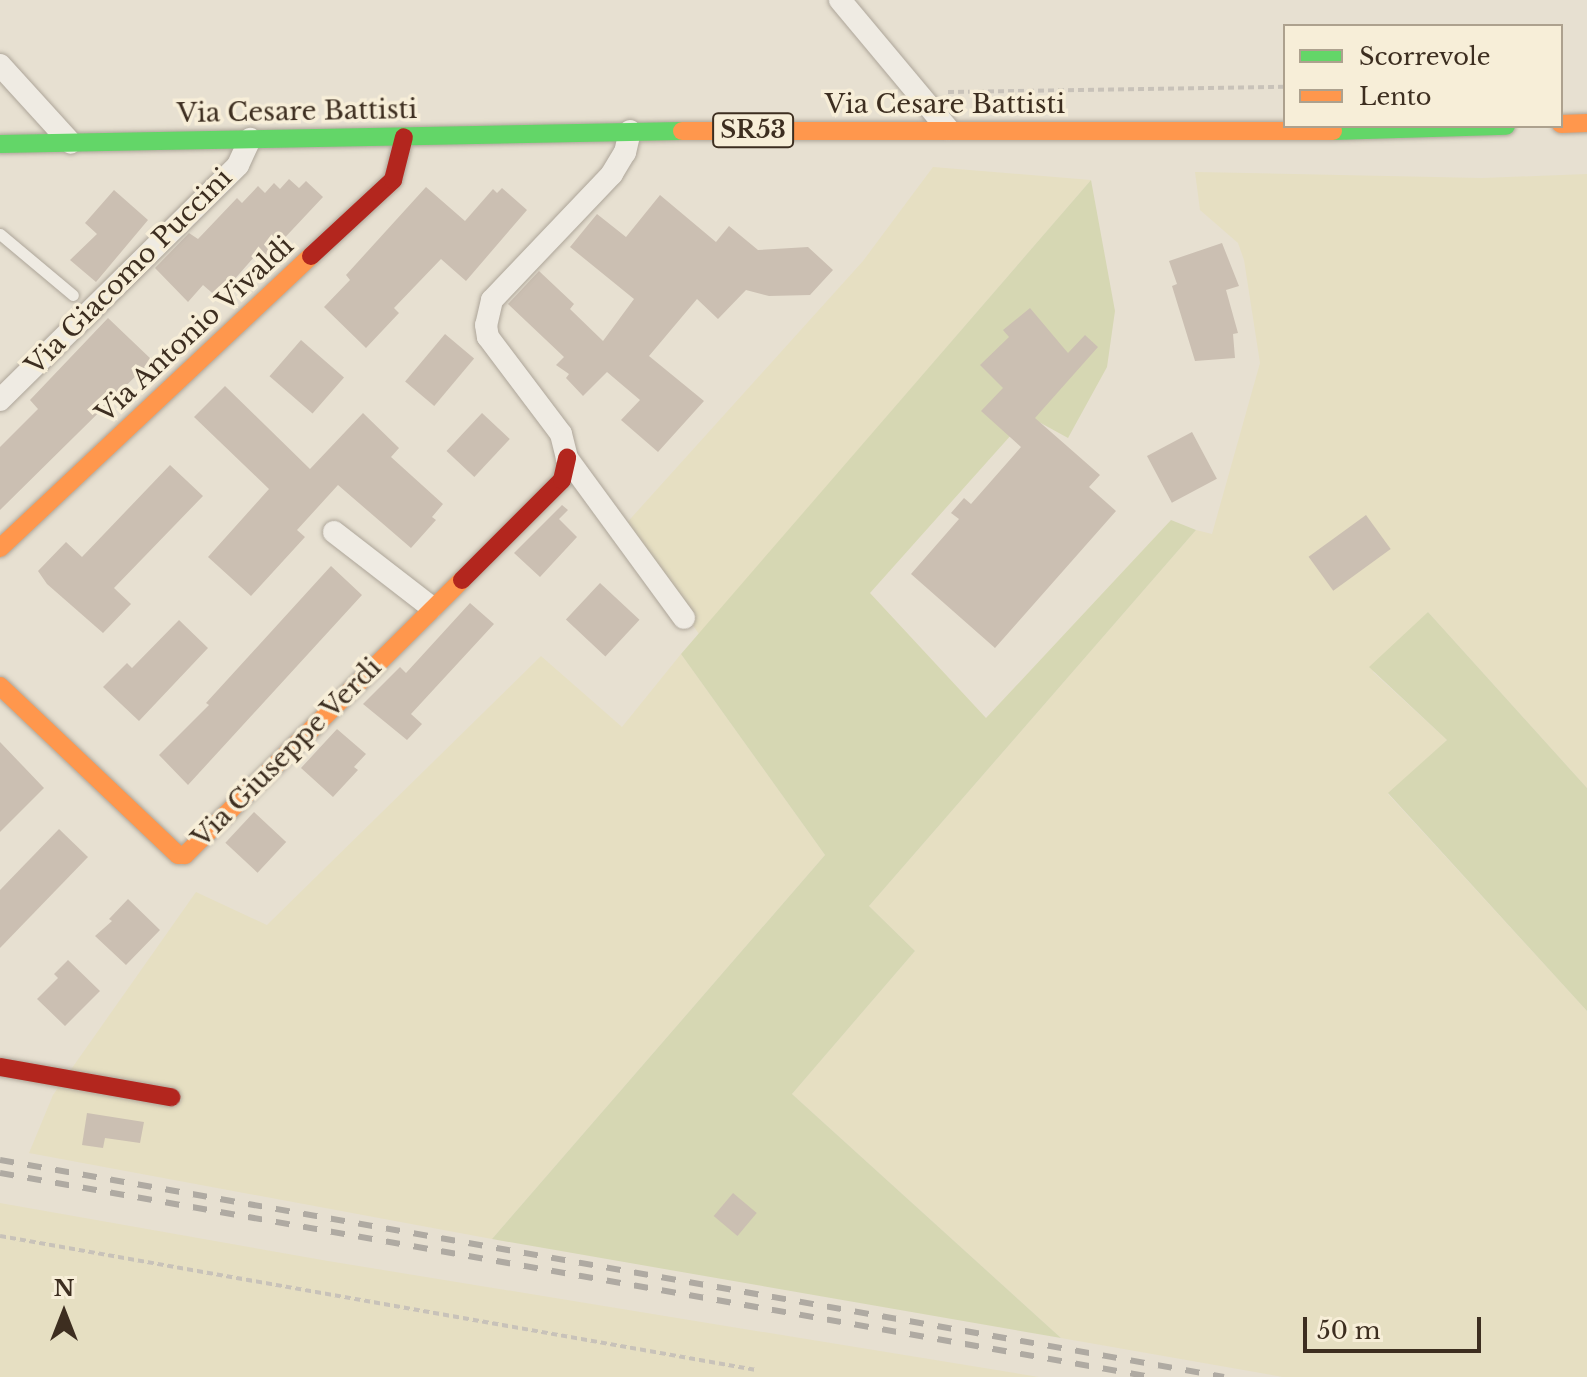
<!DOCTYPE html>
<style>
body{margin:0}
#map{position:relative;width:1587px;height:1377px;overflow:hidden;background:#e7e0d1;font-family:"Libre Baskerville",serif}
div>[style]{position:absolute}
[style*='--x']{left:calc(var(--x)*1px);top:calc(var(--y)*1px);width:calc(var(--w)*1px);rotate:calc(var(--a)*1deg)}
.farmland>*{inset:0;background:#e6dfc2}
.green>*{inset:0;background:#d6d7b3}
.building>*{inset:0;background:#cbbfb2;transform-origin:0 0}
.path>*{height:4px;margin-top:-2px;transform-origin:0;background:repeating-linear-gradient(90deg,#c8c2b9 0 6px,transparent 0 10px)}
.roads{filter:drop-shadow(0 0 2px #ada599) drop-shadow(0 0 2px #ada599)}
.lane>*{height:11px;margin:-5.5px;padding:0 5.5px;transform-origin:5.5px;border-radius:5.5px;background:#efebe3}
.street>*{height:22px;margin:-11px;padding:0 11px;transform-origin:11px;border-radius:11px;background:#efebe3}
.fast>*{height:18px;margin:-9px;padding:0 9px;transform-origin:9px;border-radius:9px;background:#63d668}
.slow>*{height:18px;margin:-9px;padding:0 9px;transform-origin:9px;border-radius:9px;background:#ff974d}
.jam>*{height:18px;margin:-9px;padding:0 9px;transform-origin:9px;border-radius:9px;background:#b3261e}
.rail>*{height:6px;margin-top:-3px;transform-origin:0;background:repeating-linear-gradient(90deg,#afaaa2 0 14px,transparent 0 28px)}
span{translate:-50% -50%;white-space:nowrap;text-align:center;line-height:1.15;-webkit-text-stroke:7px #f7eed8;paint-order:stroke}
.shield-label span{padding:2px 6px;background:#f7eed8;border:2px solid;border-radius:6px;-webkit-text-stroke-width:0}
.shield-label{font-size:24px;color:#3d2e20;font-weight:700}
.street-label{font-size:26px;color:#3d2e20}
.legend{position:absolute;left:1283px;top:24px;width:280px;height:104px;box-sizing:border-box;background:#f7eed8;border:2px solid #ada18e;margin:0;padding:10px 14px;list-style:none;font-size:24px;color:#3d2e20}
.legend li{display:flex;align-items:center;gap:16px;height:40px}
.legend b{width:40px;border:2px solid #ada18e}
.north{position:absolute;left:24px;top:1273px;width:80px;height:80px;-webkit-text-stroke:6px #f7eed8;paint-order:stroke;rotate:0deg;font-size:22px;font-weight:700;line-height:32px;text-align:center;color:#3d2e20}
.north::after{content:'';display:block;margin:auto;width:28px;height:36px;background:#3d2e20;clip-path:polygon(50% 0,100% 100%,50% 72%,0 100%)}
.scale{position:absolute;left:1303px;top:1317px;width:178px;height:36px;box-sizing:border-box;border:4px solid #3d2e20;border-top:0;padding-left:10px;font-size:24px;line-height:28px;white-space:nowrap;color:#3d2e20;-webkit-text-stroke:6px #f7eed8;paint-order:stroke}
</style>
<div id="map">
<div class="farmland">
<i style="clip-path:polygon(933px 167px,1091px 180px,699px 634px,623px 527px,863px 261px)"></i>
<i style="clip-path:polygon(1195px 172px,1482px 178px,1587px 174px,1587px 788px,1428px 612px,1373px 672px,1447px 740px,1388px 794px,1587px 1011px,1587px 1377px,1283px 1377px,1061px 1338px,792px 1094px,915px 951px,869px 906px,1196px 530px,1212px 534px,1260px 363px,1244px 260px,1238px 243px,1200px 210px)"></i>
<i style="clip-path:polygon(681px 654px,825px 855px,492px 1239px,29px 1153px,53px 1095px,196px 892px,267px 925px,541px 656px,622px 727px)"></i>
<i style="clip-path:polygon(0 1203px,328px 1261px,1039px 1377px,0 1377px)"></i>
</div>
<div class="green">
<i style="clip-path:polygon(1091px 180px,1115px 311px,1107px 367px,1068px 438px,1028px 416px,870px 593px,986px 718px,1171px 520px,1196px 530px,869px 906px,915px 951px,792px 1094px,1061px 1338px,492px 1239px,825px 855px,681px 654px)"></i>
<i style="clip-path:polygon(1428px 612px,1587px 788px,1587px 1011px,1388px 793px,1447px 740px,1369px 667px)"></i>
</div>
<div class="building">
<i style="clip-path:polygon(289px 179px,299px 188px,306px 181px,323px 197px,262px 262px,255px 256px,218px 298px,203px 285px,188px 302px,155px 268px,189px 233px,198px 239px,237px 198px,242px 203px,258px 186px,265px 193px,274px 183px,280px 189px)"></i>
<i style="clip-path:polygon(426px 187px,465px 221px,493px 189px,497px 193px,502px 188px,527px 210px,466px 281px,441px 259px,394px 308px,399px 313px,366px 348px,324px 307px,350px 280px,346px 275px)"></i>
<i style="clip-path:polygon(114px 190px,148px 220px,96px 282px,70px 260px,97px 234px,85px 223px)"></i>
<i style="clip-path:polygon(660px 195px,716px 242px,729px 226px,758px 250px,808px 247px,833px 270px,810px 295px,769px 296px,746px 290px,718px 319px,697px 299px,649px 356px,704px 401px,658px 452px,621px 420px,640px 400px,607px 372px,583px 396px,566px 378px,569px 374px,556px 365px,564px 357px,508px 304px,539px 271px,574px 304px,570px 309px,603px 341px,634px 299px,570px 247px,597px 214px,626px 237px)"></i>
<i style="clip-path:polygon(1222px 243px,1239px 286px,1226px 290px,1238px 333px,1233px 334px,1235px 358px,1195px 361px,1172px 286px,1177px 284px,1169px 261px)"></i>
<i style="clip-path:polygon(1030px 308px,1068px 353px,1085px 335px,1098px 347px,1035px 418px,1100px 475px,1089px 487px,1116px 511px,995px 648px,911px 574px,959px 519px,951px 513px,964px 498px,971px 504px,1021px 447px,981px 411px,1003px 388px,980px 365px,1009px 337px,1003px 330px)"></i>
<i style="clip-path:polygon(108px 318px,152px 360px,0 510px,0 447px,38px 409px,30px 400px)"></i>
<i style="left:445px;top:334px;width:38px;height:62px;rotate:40deg"></i>
<i style="left:301px;top:340px;width:57px;height:48px;rotate:41deg"></i>
<i style="clip-path:polygon(225px 386px,310px 469px,363px 413px,399px 448px,391px 457px,443px 504px,432px 517px,436px 520px,411px 548px,338px 485px,297px 530px,305px 537px,251px 596px,208px 557px,269px 489px,194px 417px)"></i>
<i style="left:482px;top:413px;width:38px;height:52px;rotate:43deg"></i>
<i style="left:1192px;top:432px;width:53px;height:51px;rotate:62deg"></i>
<i style="clip-path:polygon(170px 465px,203px 496px,114px 588px,131px 604px,103px 633px,47px 584px,38px 571px,66px 542px,82px 557px)"></i>
<i style="clip-path:polygon(562px 505px,568px 510px,559px 519px,577px 537px,540px 577px,514px 553px)"></i>
<i style="left:1366px;top:515px;width:42px;height:71px;rotate:54deg"></i>
<i style="clip-path:polygon(331px 566px,362px 595px,188px 785px,159px 755px,209px 705px,206px 703px)"></i>
<i style="left:600px;top:583px;width:54px;height:50px;rotate:43deg"></i>
<i style="clip-path:polygon(470px 603px,494px 624px,411px 714px,422px 724px,407px 740px,363px 704px,400px 667px,406px 673px)"></i>
<i style="clip-path:polygon(179px 620px,208px 648px,139px 721px,103px 687px,127px 663px,132px 668px)"></i>
<i style="clip-path:polygon(337px 729px,366px 754px,354px 767px,358px 770px,333px 797px,301px 768px)"></i>
<i style="clip-path:polygon(0 742px,44px 788px,0 832px)"></i>
<i style="left:254px;top:812px;width:44px;height:42px;rotate:43deg"></i>
<i style="clip-path:polygon(59px 829px,88px 857px,0 948px,0 890px)"></i>
<i style="clip-path:polygon(128px 899px,160px 930px,126px 965px,95px 936px,112px 921px,109px 919px)"></i>
<i style="clip-path:polygon(68px 960px,100px 991px,65px 1026px,37px 999px,58px 978px,54px 974px)"></i>
<i style="clip-path:polygon(87px 1113px,144px 1122px,140px 1143px,105px 1138px,103px 1148px,82px 1145px)"></i>
<i style="left:733px;top:1193px;width:31px;height:30px;rotate:40deg"></i>
</div>
<div class="path">
<i style="--x:948;--y:92;--w:337;--a:-0.9"></i>
<i style="--x:0;--y:1236;--w:768;--a:10.05"></i>
</div>
<div class="roads">
<div class="lane">
<i style="--x:0;--y:234;--w:95;--a:39.9"></i>
</div>
<div class="street">
<i style="--x:840;--y:0;--w:168;--a:50.1"></i>
<i style="--x:0;--y:65;--w:105;--a:47.7"></i>
<i style="--x:630;--y:131;--w:22;--a:103"></i>
<i style="--x:625;--y:152;--w:26;--a:121"></i>
<i style="--x:612;--y:174;--w:174;--a:133.6"></i>
<i style="--x:492;--y:300;--w:26;--a:103"></i>
<i style="--x:486;--y:325;--w:12;--a:81"></i>
<i style="--x:488;--y:337;--w:121;--a:53"></i>
<i style="--x:561;--y:434;--w:25;--a:76"></i>
<i style="--x:567;--y:458;--w:198;--a:53.8"></i>
<i style="--x:0;--y:400;--w:334;--a:-44.6"></i>
<i style="--x:238;--y:165;--w:29;--a:-65"></i>
<i style="--x:334;--y:532;--w:123;--a:37.7"></i>
</div>
<div class="fast">
<i style="--x:1333;--y:131;--w:173;--a:-1.7"></i>
<i style="--x:0;--y:144;--w:682;--a:-1.09"></i>
</div>
<div class="slow">
<i style="--x:1561;--y:124;--w:26;--a:-2"></i>
<i style="--x:682;--y:131;--w:651;--a:0"></i>
<i style="--x:0;--y:548;--w:427;--a:-43.2"></i>
<i style="--x:0;--y:686;--w:245;--a:43.5"></i>
<i style="--x:178;--y:855;--w:7;--a:0"></i>
<i style="--x:185;--y:855;--w:390;--a:-44.8"></i>
</div>
<div class="jam">
<i style="--x:311;--y:256;--w:112;--a:-42.8"></i>
<i style="--x:393;--y:180;--w:44;--a:-75.7"></i>
<i style="--x:462;--y:580;--w:141;--a:-45"></i>
<i style="--x:562;--y:480;--w:23;--a:-77"></i>
<i style="--x:0;--y:1067;--w:174;--a:10"></i>
</div>
</div>
<div class="rail">
<i style="--x:0;--y:1160;--w:1243;--a:10.05"></i>
<i style="--x:0;--y:1173;--w:1169;--a:10.05"></i>
</div>
<div class="shield-label">
<span style="left:753px;top:130px">SR53</span>
</div>
<div class="street-label">
<span style="left:945px;top:105px">Via Cesare Battisti</span>
<span style="left:297px;top:112px;rotate:-1deg">Via Cesare Battisti</span>
<span style="left:129px;top:272px;rotate:-45deg">Via Giacomo Puccini</span>
<span style="left:195px;top:330px;rotate:-43deg">Via Antonio Vivaldi</span>
<span style="left:287px;top:753px;rotate:-45deg">Via Giuseppe Verdi</span>
</div>
<ul class="legend">
<li><b style="height:10px;background:#63d668"></b>Scorrevole</li>
<li><b style="height:10px;background:#ff974d"></b>Lento</li>
</ul>
<div class="north">N</div>
<div class="scale">50 m</div>
</div>
